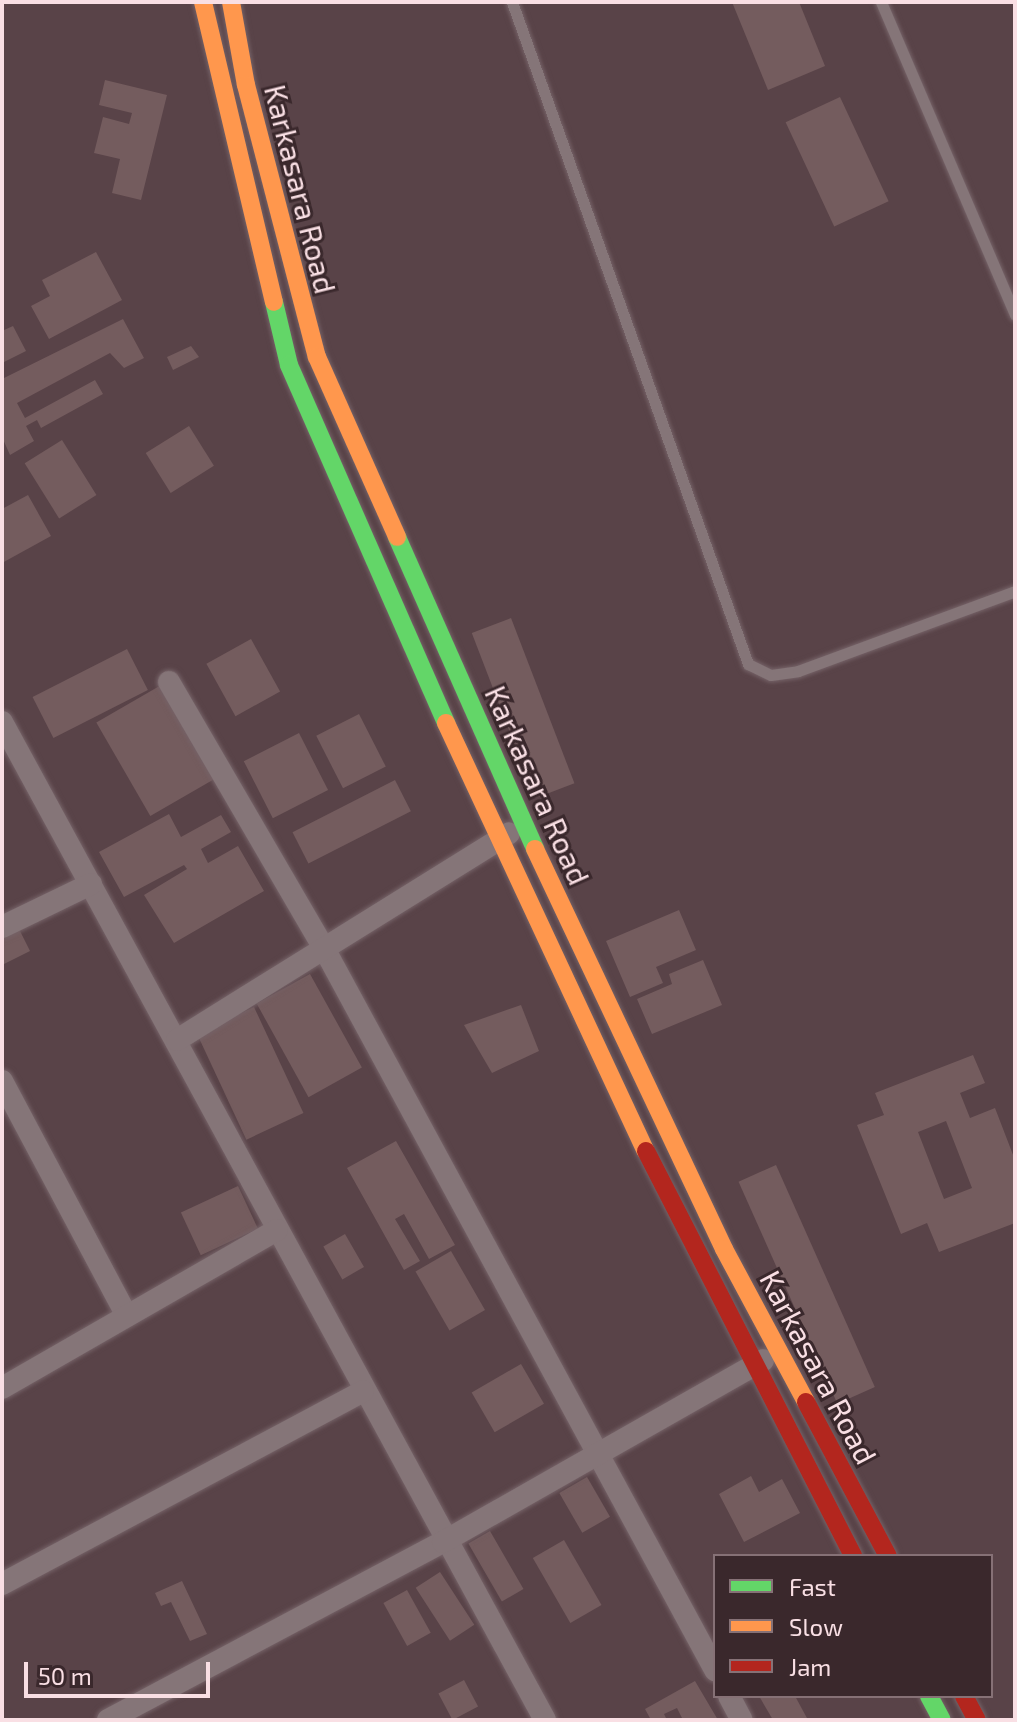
<!DOCTYPE html>
<style>
body{margin:0}
#map{position:relative;width:1017px;height:1722px;overflow:hidden;background:#594348;font-family:"Exo 2",sans-serif}
div>[style]{position:absolute}
[style*='--x']{left:calc(var(--x)*1px);top:calc(var(--y)*1px);width:calc(var(--w)*1px);rotate:calc(var(--a)*1deg)}
.building>*{inset:0;background:#745c5e;transform-origin:0 0}
.roads{filter:drop-shadow(0 0 2px #756267) drop-shadow(0 0 2px #756267)}
.lane>*{height:11px;margin:-5.5px;padding:0 5.5px;transform-origin:5.5px;border-radius:5.5px;background:#857578}
.street>*{height:22px;margin:-11px;padding:0 11px;transform-origin:11px;border-radius:11px;background:#857578}
.fast>*{height:18px;margin:-9px;padding:0 9px;transform-origin:9px;border-radius:9px;background:#63d668}
.slow>*{height:18px;margin:-9px;padding:0 9px;transform-origin:9px;border-radius:9px;background:#ff974d}
.jam>*{height:18px;margin:-9px;padding:0 9px;transform-origin:9px;border-radius:9px;background:#b3261e}
span{translate:-50% -50%;white-space:nowrap;text-align:center;line-height:1.15;-webkit-text-stroke:6px #3a282c;paint-order:stroke}
.street-label{font-size:30px;color:#f9dfe4}
.frame{position:absolute;inset:0;border:4px solid #f9dfe4;pointer-events:none}
.legend{position:absolute;left:713px;top:1554px;width:280px;height:144px;box-sizing:border-box;background:#3a282c;border:2px solid #867176;margin:0;padding:10px 14px;list-style:none;font-size:24px;color:#f9dfe4}
.legend li{display:flex;align-items:center;gap:16px;height:40px}
.legend b{width:40px;border:2px solid #867176}
.scale{position:absolute;left:24px;top:1662px;width:186px;height:36px;box-sizing:border-box;border:4px solid #f9dfe4;border-top:0;padding-left:10px;font-size:24px;line-height:28px;white-space:nowrap;color:#f9dfe4;-webkit-text-stroke:6px #3a282c;paint-order:stroke}
</style>
<div id="map">
<div class="building">
<i style="clip-path:polygon(732px 2px,799px 2px,825px 66px,768px 90px)"></i>
<i style="clip-path:polygon(105px 80px,167px 95px,141px 200px,112px 193px,120px 159px,94px 153px,103px 117px,129px 124px,132px 113px,99px 105px)"></i>
<i style="left:840px;top:97px;width:115px;height:60px;rotate:65deg"></i>
<i style="clip-path:polygon(96px 252px,122px 300px,49px 339px,31px 306px,50px 296px,42px 280px)"></i>
<i style="clip-path:polygon(123px 319px,144px 358px,124px 368px,110px 353px,17px 403px,25px 418px,95px 380px,103px 394px,41px 428px,37px 420px,26px 426px,34px 441px,10px 455px,2px 437px,2px 379px)"></i>
<i style="clip-path:polygon(13px 326px,26px 351px,2px 363px,2px 331px)"></i>
<i style="clip-path:polygon(191px 346px,199px 357px,173px 370px,167px 357px)"></i>
<i style="left:189px;top:426px;width:47px;height:51px;rotate:58deg"></i>
<i style="left:62px;top:440px;width:65px;height:44px;rotate:58deg"></i>
<i style="clip-path:polygon(28px 495px,51px 536px,2px 563px,2px 509px)"></i>
<i style="left:511px;top:618px;width:177px;height:42px;rotate:69deg"></i>
<i style="left:251px;top:639px;width:60px;height:51px;rotate:61deg"></i>
<i style="left:127px;top:649px;width:46px;height:106px;rotate:63deg"></i>
<i style="left:163px;top:684px;width:108px;height:77px;rotate:60deg"></i>
<i style="left:359px;top:714px;width:59px;height:48px;rotate:63deg"></i>
<i style="left:299px;top:733px;width:64px;height:62px;rotate:63deg"></i>
<i style="left:395px;top:780px;width:35px;height:115px;rotate:63deg"></i>
<i style="clip-path:polygon(169px 814px,181px 837px,221px 815px,231px 832px,201px 849px,208px 863px,238px 846px,264px 891px,174px 943px,144px 895px,187px 869px,184px 865px,124px 897px,99px 852px)"></i>
<i style="clip-path:polygon(679px 910px,696px 950px,656px 967px,663px 983px,630px 997px,606px 941px)"></i>
<i style="clip-path:polygon(15px 921px,30px 951px,2px 965px,2px 928px)"></i>
<i style="clip-path:polygon(703px 960px,722px 1005px,652px 1034px,637px 999px,672px 984px,669px 974px)"></i>
<i style="left:310px;top:974px;width:107px;height:61px;rotate:61deg"></i>
<i style="clip-path:polygon(521px 1005px,539px 1051px,492px 1073px,464px 1025px)"></i>
<i style="left:254px;top:1007px;width:117px;height:63px;rotate:65deg"></i>
<i style="clip-path:polygon(evenodd,973px 1055px,985px 1083px,960px 1093px,970px 1118px,995px 1108px,1015px 1160px,1015px 1223px,939px 1252px,927px 1223px,901px 1234px,857px 1125px,884px 1115px,875px 1093px,973px 1055px,946px 1121px,972px 1188px,944px 1199px,918px 1132px,946px 1121px)"></i>
<i style="clip-path:polygon(396px 1141px,455px 1245px,429px 1259px,404px 1214px,395px 1219px,420px 1261px,404px 1270px,347px 1168px)"></i>
<i style="left:776px;top:1165px;width:243px;height:41px;rotate:66deg"></i>
<i style="left:238px;top:1186px;width:47px;height:63px;rotate:65deg"></i>
<i style="left:345px;top:1234px;width:38px;height:25px;rotate:60deg"></i>
<i style="left:451px;top:1251px;width:68px;height:41px;rotate:60deg"></i>
<i style="left:521px;top:1364px;width:46px;height:57px;rotate:60deg"></i>
<i style="clip-path:polygon(751px 1476px,759px 1492px,782px 1479px,800px 1513px,744px 1542px,719px 1494px)"></i>
<i style="left:587px;top:1477px;width:46px;height:32px;rotate:60deg"></i>
<i style="left:490px;top:1531px;width:67px;height:25px;rotate:60deg"></i>
<i style="left:564px;top:1540px;width:75px;height:36px;rotate:60deg"></i>
<i style="left:440px;top:1572px;width:63px;height:29px;rotate:57deg"></i>
<i style="clip-path:polygon(182px 1581px,207px 1634px,190px 1641px,171px 1602px,161px 1606px,155px 1593px)"></i>
<i style="left:407px;top:1590px;width:49px;height:27px;rotate:61deg"></i>
<i style="left:464px;top:1680px;width:30px;height:29px;rotate:62deg"></i>
<i style="clip-path:polygon(695px 1681px,718px 1720px,683px 1720px,677px 1708px,664px 1714px,667px 1720px,651px 1720px,645px 1709px)"></i>
<i style="clip-path:polygon(759px 1696px,795px 1696px,808px 1720px,773px 1720px)"></i>
</div>
<div class="roads">
<div class="lane">
<i style="--x:512;--y:2;--w:703;--a:70.38"></i>
<i style="--x:748;--y:664;--w:25;--a:26"></i>
<i style="--x:771;--y:675;--w:27;--a:-8"></i>
<i style="--x:798;--y:671;--w:231;--a:-20.2"></i>
<i style="--x:881;--y:2;--w:340;--a:66.8"></i>
</div>
<div class="street">
<i style="--x:169;--y:682;--w:312;--a:59.8"></i>
<i style="--x:326;--y:952;--w:817;--a:61.55"></i>
<i style="--x:2;--y:722;--w:1136;--a:61.45"></i>
<i style="--x:2;--y:927;--w:99;--a:-25.8"></i>
<i style="--x:177;--y:1040;--w:391;--a:-31.9"></i>
<i style="--x:2;--y:1081;--w:266;--a:62"></i>
<i style="--x:2;--y:1388;--w:317;--a:-29.9"></i>
<i style="--x:2;--y:1584;--w:409;--a:-28.1"></i>
<i style="--x:729;--y:1696;--w:27;--a:62"></i>
<i style="--x:108;--y:1720;--w:379;--a:-28"></i>
<i style="--x:443;--y:1542;--w:368;--a:-29.6"></i>
</div>
<div class="fast">
<i style="--x:274;--y:302;--w:65;--a:76.6"></i>
<i style="--x:289;--y:365;--w:391;--a:66.3"></i>
<i style="--x:397;--y:537;--w:341;--a:66.1"></i>
<i style="--x:929;--y:1696;--w:27;--a:62"></i>
</div>
<div class="slow">
<i style="--x:203;--y:2;--w:308;--a:76.7"></i>
<i style="--x:231;--y:2;--w:84;--a:79.8"></i>
<i style="--x:246;--y:85;--w:281;--a:75.4"></i>
<i style="--x:317;--y:357;--w:197;--a:66"></i>
<i style="--x:446;--y:723;--w:472;--a:65"></i>
<i style="--x:535;--y:849;--w:442;--a:64.7"></i>
<i style="--x:724;--y:1249;--w:174;--a:61.8"></i>
</div>
<div class="jam">
<i style="--x:646;--y:1151;--w:455;--a:62.9"></i>
<i style="--x:806;--y:1402;--w:174;--a:62"></i>
<i style="--x:964;--y:1696;--w:27;--a:62"></i>
</div>
</div>
<div class="street-label">
<span style="left:301px;top:189px;rotate:76deg">Karkasara Road</span>
<span style="left:538px;top:785px;rotate:66deg">Karkasara Road</span>
<span style="left:819px;top:1367px;rotate:62deg">Karkasara Road</span>
</div>
<div class="frame"></div>
<ul class="legend">
<li><b style="height:10px;background:#63d668"></b>Fast</li>
<li><b style="height:10px;background:#ff974d"></b>Slow</li>
<li><b style="height:10px;background:#b3261e"></b>Jam</li>
</ul>
<div class="scale">50 m</div>
</div>
